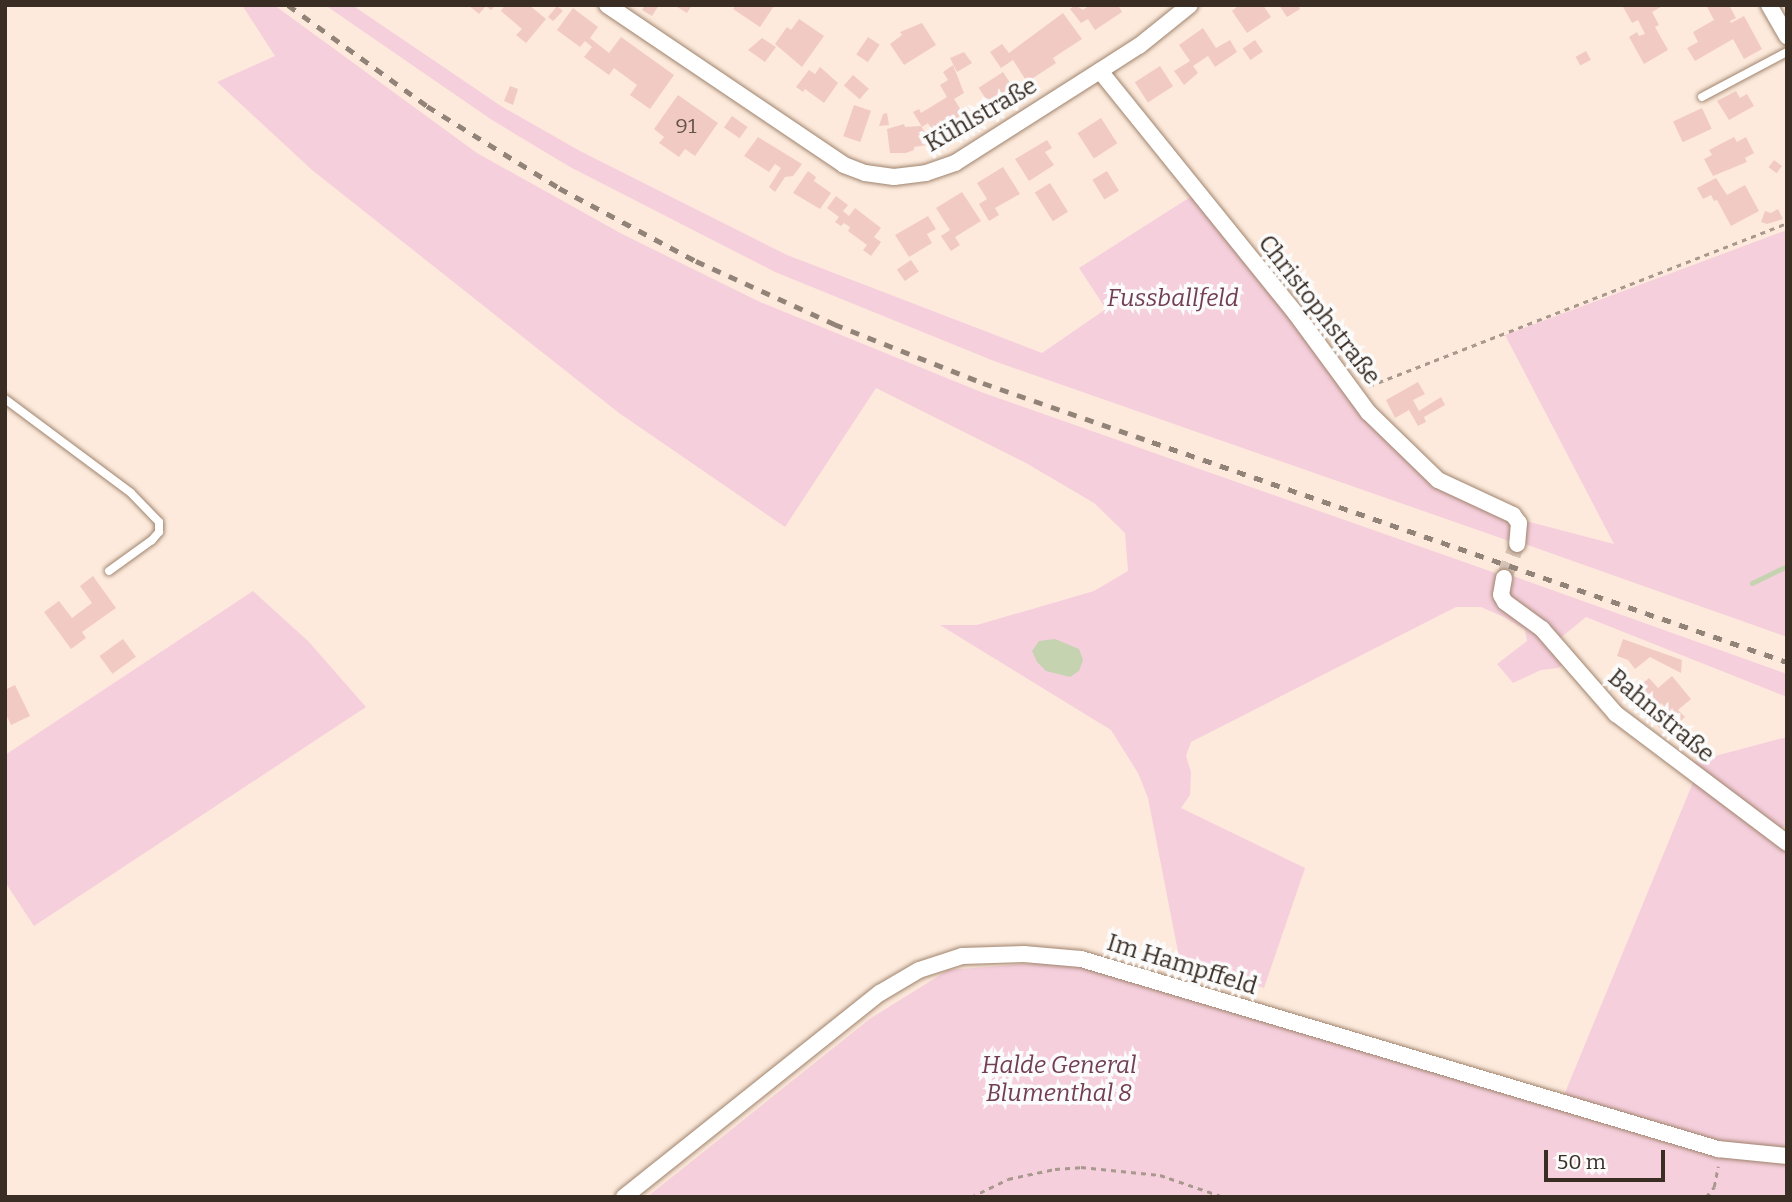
<!DOCTYPE html>
<meta charset="utf-8">
<style>
body{margin:0}
#map{position:relative;width:1792px;height:1202px;overflow:hidden;background:#fdeadc;font-family:Bitter,serif}
div>[style]{position:absolute}
[style*='--x']{left:calc(var(--x)*1px);top:calc(var(--y)*1px);width:calc(var(--w)*1px);rotate:calc(var(--a)*1deg)}
.green>*{inset:0;background:#f6cfdd}
.water>*{inset:0;background:#c5d3b1}
.stream>*{height:5px;margin:-2.5px;padding:0 2.5px;transform-origin:2.5px;border-radius:2.5px;background:#c5d3b1}
.building>*{inset:0;background:#f2cac4;transform-origin:0 0}
.street-tunnel>*{height:16px;margin-top:-8px;transform-origin:0;background:repeating-linear-gradient(90deg,#d6c4b7 0 16px,transparent 0 24px)}
.path>*{height:2.5px;margin-top:-1.25px;transform-origin:0;background:repeating-linear-gradient(90deg,#a8988d 0 5px,transparent 0 10px)}
.roads{filter:drop-shadow(0 0 2px #9f836d) drop-shadow(0 0 2px #9f836d)}
.lane>*{height:8px;margin:-4px;padding:0 4px;transform-origin:4px;border-radius:4px;background:#fff}
.street>*{height:16px;margin:-8px;padding:0 8px;transform-origin:8px;border-radius:8px;background:#fff}
.rail>*{height:5px;margin-top:-2.5px;transform-origin:0;background:repeating-linear-gradient(90deg,#928378 0 9px,transparent 0 18px)}
span{translate:-50% -50%;white-space:nowrap;text-align:center;line-height:1.15;-webkit-text-stroke:7px #fbfbfb;paint-order:stroke}
.number-label{font-size:21px;color:#67544c}
.number-label span{-webkit-text-stroke-width:0}
.street-label{font-size:24px;color:#392d24}
.park-label{font-size:24px;color:#723e54;font-style:italic}
.frame{position:absolute;inset:0;border:7px solid #392d24;pointer-events:none}
.scale{position:absolute;left:1544px;top:1150px;width:121px;height:32px;box-sizing:border-box;border:4px solid #392d24;border-top:0;padding-left:9px;font-size:21px;line-height:24px;white-space:nowrap;color:#392d24;-webkit-text-stroke:5px #fbfbfb;paint-order:stroke}
</style>
<div id="map">
<div class="green">
<i style="clip-path:polygon(242px 5px,274px 5px,477px 153px,622px 234px,760px 302px,981px 392px,1501px 575px,1514px 613px,1566px 662px,1558px 668px,1541px 670px,1513px 683px,1497px 664px,1527px 641px,1525px 630px,1504px 617px,1481px 607px,1456px 607px,1191px 742px,1186px 756px,1191px 772px,1190px 795px,1181px 808px,1305px 868px,1264px 988px,1179px 957px,1148px 798px,1138px 773px,1111px 730px,940px 625px,977px 625px,1094px 591px,1128px 571px,1125px 533px,1094px 503px,1026px 463px,876px 388px,785px 527px,619px 413px,312px 170px,217px 82px,275px 56px)"></i>
<i style="clip-path:polygon(325px 5px,352px 5px,501px 106px,580px 151px,787px 255px,1042px 353px,1106px 309px,1079px 268px,1195px 194px,1350px 397px,1437px 481px,1511px 518px,1512px 542px,994px 361px,775px 272px,570px 167px,492px 120px)"></i>
<i style="clip-path:polygon(1787px 230px,1787px 637px,1525px 544px,1526px 531px,1522px 520px,1614px 544px,1505px 335px)"></i>
<i style="clip-path:polygon(1513px 576px,1787px 674px,1787px 697px,1586px 617px,1558px 640px,1520px 610px,1508px 593px)"></i>
<i style="clip-path:polygon(253px 591px,308px 641px,366px 707px,34px 926px,5px 882px,5px 755px)"></i>
<i style="clip-path:polygon(1787px 737px,1787px 826px,1778px 828px,1685px 764px)"></i>
<i style="clip-path:polygon(1694px 780px,1787px 848px,1787px 1197px,647px 1197px,871px 1018px,948px 970px,1078px 960px,1562px 1100px)"></i>
</div>
<div class="water">
<i style="clip-path:polygon(1055px 639px,1079px 649px,1083px 660px,1079px 671px,1070px 677px,1046px 671px,1037px 662px,1032px 651px,1039px 641px)"></i>
</div>
<div class="stream">
<i style="--x:1752;--y:583;--w:39;--a:-26"></i>
</div>
<div class="building">
<i style="clip-path:polygon(468px 5px,496px 5px,491px 10px,486px 6px,479px 14px)"></i>
<i style="clip-path:polygon(505px 5px,529px 5px,546px 19px,526px 43px,516px 35px,522px 29px,501px 11px)"></i>
<i style="clip-path:polygon(645px 5px,659px 5px,652px 16px,642px 10px)"></i>
<i style="clip-path:polygon(674px 5px,692px 5px,687px 13px)"></i>
<i style="clip-path:polygon(736px 5px,773px 5px,774px 6px,760px 27px,733px 9px)"></i>
<i style="clip-path:polygon(1075px 5px,1083px 10px,1090px 5px,1118px 5px,1122px 12px,1095px 30px,1088px 19px,1081px 23px,1070px 9px)"></i>
<i style="clip-path:polygon(1239px 5px,1263px 5px,1271px 17px,1247px 33px,1232px 11px)"></i>
<i style="clip-path:polygon(1279px 5px,1298px 5px,1300px 9px,1287px 17px)"></i>
<i style="clip-path:polygon(1622px 5px,1664px 5px,1652px 12px,1659px 25px,1655px 27px,1668px 50px,1644px 64px,1629px 37px,1637px 32px,1639px 36px,1645px 34px,1638px 20px,1632px 23px)"></i>
<i style="clip-path:polygon(1706px 5px,1729px 5px,1736px 18px,1730px 21px,1731px 23px,1744px 16px,1762px 49px,1744px 59px,1733px 39px,1695px 61px,1687px 48px,1698px 42px,1693px 32px,1714px 20px)"></i>
<i style="clip-path:polygon(557px 6px,563px 11px,553px 21px,548px 17px)"></i>
<i style="clip-path:polygon(573px 8px,598px 27px,590px 38px,609px 53px,621px 37px,674px 75px,650px 109px,630px 95px,637px 85px,614px 68px,609px 75px,584px 57px,592px 47px,585px 41px,580px 47px,557px 30px)"></i>
<i style="clip-path:polygon(1063px 13px,1082px 39px,1053px 58px,1056px 63px,1027px 82px,1013px 60px,1001px 68px,990px 52px,1002px 44px,1009px 53px)"></i>
<i style="clip-path:polygon(799px 19px,824px 36px,802px 67px,775px 44px,787px 27px,791px 30px)"></i>
<i style="clip-path:polygon(922px 23px,936px 45px,904px 65px,890px 44px,902px 35px,900px 32px)"></i>
<i style="clip-path:polygon(1203px 28px,1216px 48px,1230px 40px,1237px 52px,1215px 67px,1208px 56px,1193px 66px,1198px 73px,1184px 85px,1174px 71px,1190px 61px,1179px 45px)"></i>
<i style="left:868px;top:37px;width:14px;height:21px;rotate:34deg"></i>
<i style="clip-path:polygon(762px 38px,776px 47px,765px 62px,748px 50px)"></i>
<i style="left:1255px;top:40px;width:14px;height:15px;rotate:56deg"></i>
<i style="left:1586px;top:51px;width:10px;height:12px;rotate:61deg"></i>
<i style="clip-path:polygon(964px 52px,972px 63px,957px 72px,950px 58px)"></i>
<i style="clip-path:polygon(953px 65px,964px 93px,954px 99px,967px 120px,937px 139px,928px 123px,922px 127px,913px 112px,919px 109px,921px 113px,947px 97px,940px 85px,948px 80px,943px 72px)"></i>
<i style="left:1160px;top:66px;width:24px;height:30px;rotate:57deg"></i>
<i style="clip-path:polygon(820px 67px,838px 83px,824px 103px,805px 89px,803px 92px,796px 87px,809px 70px,815px 74px)"></i>
<i style="left:1003px;top:72px;width:20px;height:29px;rotate:57deg"></i>
<i style="left:853px;top:75px;width:21px;height:14px;rotate:41deg"></i>
<i style="clip-path:polygon(510px 86px,518px 89px,513px 105px,504px 101px)"></i>
<i style="clip-path:polygon(1736px 91px,1740px 98px,1747px 94px,1754px 106px,1729px 120px,1717px 101px)"></i>
<i style="clip-path:polygon(678px 95px,718px 123px,695px 156px,685px 149px,679px 157px,659px 143px,664px 137px,654px 129px)"></i>
<i style="left:854px;top:105px;width:18px;height:33px;rotate:19deg"></i>
<i style="left:1702px;top:108px;width:23px;height:32px;rotate:65deg"></i>
<i style="clip-path:polygon(887px 113px,889px 125px,879px 126px,883px 114px)"></i>
<i style="left:732px;top:116px;width:19px;height:14px;rotate:35deg"></i>
<i style="left:1101px;top:118px;width:30px;height:28px;rotate:57deg"></i>
<i style="clip-path:polygon(904px 124px,905px 127px,921px 126px,933px 144px,914px 147px,914px 150px,906px 153px,890px 153px,887px 129px)"></i>
<i style="clip-path:polygon(758px 137px,802px 164px,793px 176px,785px 177px,775px 192px,769px 187px,781px 168px,775px 164px,769px 172px,744px 156px)"></i>
<i style="clip-path:polygon(1734px 137px,1737px 142px,1746px 137px,1754px 153px,1745px 158px,1747px 162px,1713px 176px,1704px 159px,1712px 155px,1709px 150px)"></i>
<i style="clip-path:polygon(1047px 140px,1052px 148px,1045px 152px,1054px 165px,1029px 181px,1015px 159px)"></i>
<i style="left:1774px;top:160px;width:10px;height:9px;rotate:37deg"></i>
<i style="clip-path:polygon(1003px 167px,1020px 194px,995px 208px,999px 215px,989px 221px,979px 204px,987px 199px,977px 183px)"></i>
<i style="clip-path:polygon(808px 171px,816px 177px,814px 181px,831px 193px,820px 209px,793px 193px)"></i>
<i style="left:1107px;top:171px;width:23px;height:17px;rotate:59deg"></i>
<i style="clip-path:polygon(1716px 178px,1727px 195px,1745px 185px,1759px 211px,1731px 226px,1717px 200px,1714px 201px,1711px 195px,1703px 199px,1697px 188px)"></i>
<i style="left:1050px;top:183px;width:34px;height:18px;rotate:58deg"></i>
<i style="clip-path:polygon(962px 192px,981px 221px,955px 237px,960px 245px,951px 251px,941px 236px,950px 230px,936px 208px)"></i>
<i style="clip-path:polygon(836px 196px,848px 205px,843px 211px,849px 216px,855px 208px,881px 228px,874px 237px,881px 242px,871px 256px,863px 250px,867px 245px,848px 231px,850px 227px,844px 223px,841px 226px,835px 222px,839px 217px,827px 208px)"></i>
<i style="clip-path:polygon(1778px 209px,1783px 219px,1767px 224px,1761px 222px,1765px 211px,1771px 213px)"></i>
<i style="clip-path:polygon(928px 216px,936px 229px,927px 234px,932px 243px,909px 257px,895px 235px)"></i>
<i style="left:911px;top:260px;width:14px;height:17px;rotate:56deg"></i>
<i style="clip-path:polygon(1418px 382px,1425px 394px,1413px 400px,1419px 411px,1441px 397px,1445px 405px,1424px 417px,1426px 422px,1418px 426px,1409px 410px,1395px 418px,1386px 400px)"></i>
<i style="clip-path:polygon(93px 576px,116px 608px,82px 632px,86px 638px,71px 649px,44px 612px,59px 601px,72px 618px,92px 603px,80px 586px)"></i>
<i style="left:123px;top:639px;width:22px;height:29px;rotate:54deg"></i>
<i style="clip-path:polygon(1623px 639px,1682px 660px,1681px 673px,1650px 657px,1635px 669px,1628px 660px,1617px 656px)"></i>
<i style="clip-path:polygon(1672px 676px,1691px 699px,1678px 710px,1685px 717px,1665px 735px,1655px 723px,1669px 711px,1661px 703px,1648px 715px,1638px 704px,1645px 699px,1636px 689px,1649px 678px,1658px 688px)"></i>
<i style="clip-path:polygon(15px 685px,30px 716px,11px 725px,5px 712px,5px 690px)"></i>
</div>
<div class="street-tunnel">
<i style="--x:1504;--y:578;--w:36;--a:-69"></i>
</div>
<div class="path">
<i style="--x:1369;--y:386;--w:449;--a:-21.3"></i>
<i style="--x:971;--y:1197;--w:41;--a:-25.9"></i>
<i style="--x:1008;--y:1179;--w:48;--a:-12"></i>
<i style="--x:1055;--y:1169;--w:26;--a:-4"></i>
<i style="--x:1081;--y:1167;--w:79;--a:5.8"></i>
<i style="--x:1160;--y:1175;--w:68;--a:19"></i>
<i style="--x:1706;--y:1197;--w:13;--a:-51"></i>
<i style="--x:1714;--y:1187;--w:21;--a:-79"></i>
</div>
<div class="roads">
<div class="lane">
<i style="--x:1702;--y:97;--w:96;--a:-27.9"></i>
<i style="--x:5;--y:399;--w:157;--a:36.7"></i>
<i style="--x:131;--y:493;--w:40;--a:46"></i>
<i style="--x:159;--y:522;--w:10;--a:90"></i>
<i style="--x:159;--y:532;--w:11;--a:131"></i>
<i style="--x:152;--y:540;--w:53;--a:144.2"></i>
</div>
<div class="street">
<i style="--x:607;--y:5;--w:286;--a:34"></i>
<i style="--x:844;--y:165;--w:22;--a:21"></i>
<i style="--x:865;--y:173;--w:29;--a:8"></i>
<i style="--x:894;--y:177;--w:32;--a:-7"></i>
<i style="--x:926;--y:173;--w:31;--a:-19"></i>
<i style="--x:955;--y:163;--w:218;--a:-32.5"></i>
<i style="--x:1139;--y:46;--w:65;--a:-38.8"></i>
<i style="--x:1769;--y:5;--w:36;--a:60"></i>
<i style="--x:1100;--y:71;--w:312;--a:51.1"></i>
<i style="--x:1296;--y:314;--w:122;--a:53.7"></i>
<i style="--x:1368;--y:412;--w:98;--a:44.2"></i>
<i style="--x:1438;--y:480;--w:83;--a:25"></i>
<i style="--x:1513;--y:515;--w:10;--a:53"></i>
<i style="--x:1519;--y:523;--w:21;--a:95"></i>
<i style="--x:1504;--y:578;--w:17;--a:100"></i>
<i style="--x:1501;--y:595;--w:8;--a:60"></i>
<i style="--x:1505;--y:602;--w:46;--a:36.1"></i>
<i style="--x:1542;--y:629;--w:113;--a:49"></i>
<i style="--x:1616;--y:714;--w:214;--a:37"></i>
<i style="--x:624;--y:1197;--w:327;--a:-38.6"></i>
<i style="--x:880;--y:993;--w:45;--a:-30.5"></i>
<i style="--x:919;--y:970;--w:45;--a:-18"></i>
<i style="--x:962;--y:956;--w:62;--a:-1.8"></i>
<i style="--x:1024;--y:954;--w:57;--a:5"></i>
<i style="--x:1081;--y:959;--w:665;--a:16.61"></i>
<i style="--x:1718;--y:1149;--w:69;--a:5.8"></i>
</div>
</div>
<div class="rail">
<i style="--x:288;--y:5;--w:172;--a:36"></i>
<i style="--x:427;--y:106;--w:155;--a:31.8"></i>
<i style="--x:559;--y:188;--w:155;--a:28.1"></i>
<i style="--x:696;--y:261;--w:152;--a:24.5"></i>
<i style="--x:834;--y:324;--w:160;--a:21.6"></i>
<i style="--x:983;--y:383;--w:179;--a:19.2"></i>
<i style="--x:1152;--y:442;--w:672;--a:19.11"></i>
</div>
<div class="number-label">
<span style="left:686px;top:126px">91</span>
</div>
<div class="street-label">
<span style="left:981px;top:115px;rotate:-30deg">Kühlstraße</span>
<span style="left:1319px;top:310px;rotate:52deg">Christophstraße</span>
<span style="left:1661px;top:716px;rotate:40deg">Bahnstraße</span>
<span style="left:1182px;top:965px;rotate:17deg">Im Hampffeld</span>
</div>
<div class="park-label">
<span style="left:1173px;top:299px">Fussballfeld</span>
<span style="left:1059px;top:1080px">Halde General<br>Blumenthal 8</span>
</div>
<div class="frame"></div>
<div class="scale">50 m</div>
</div>
